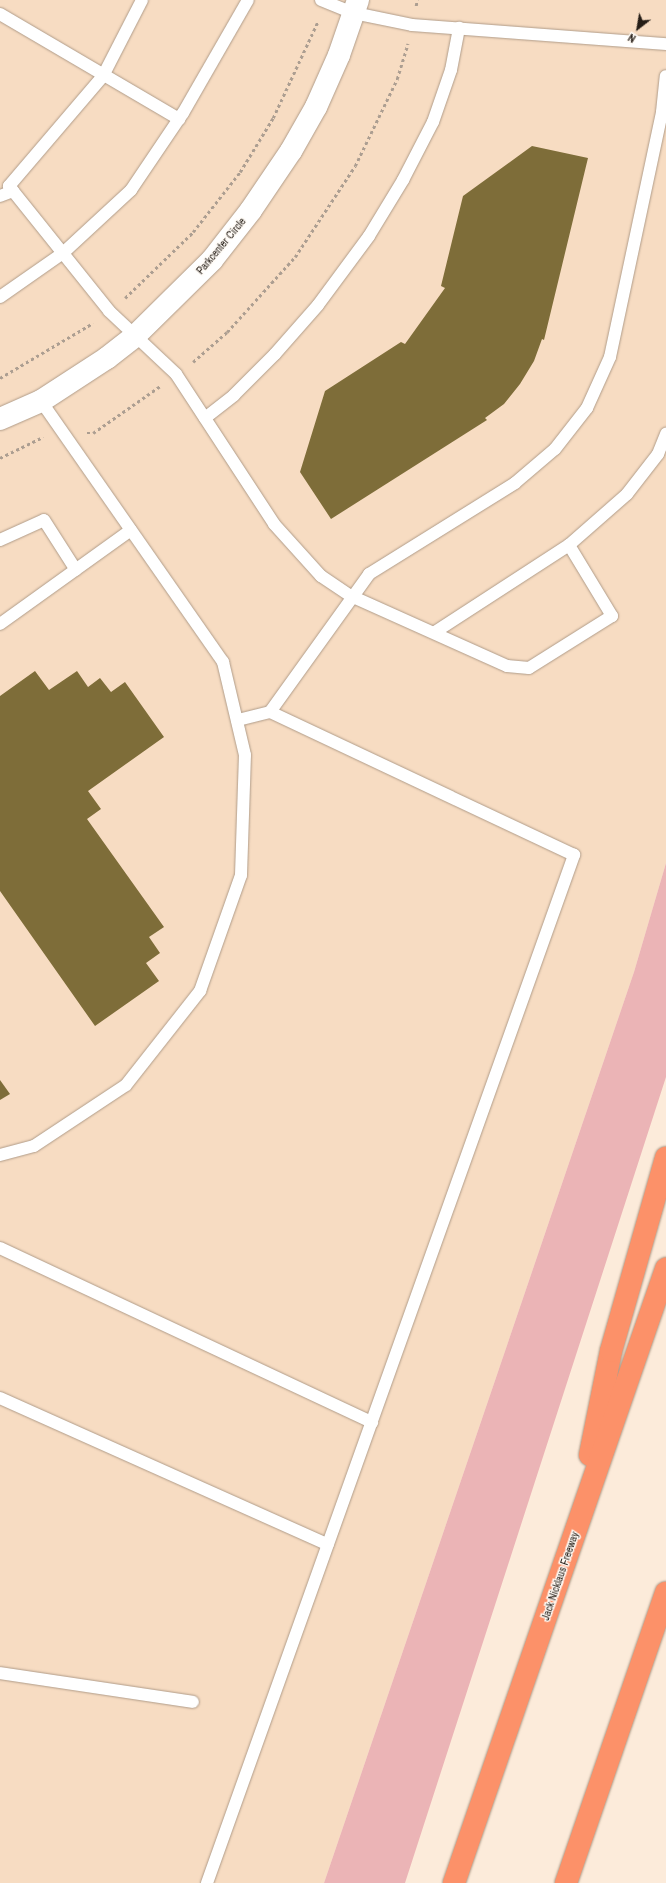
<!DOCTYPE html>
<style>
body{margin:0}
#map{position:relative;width:666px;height:1883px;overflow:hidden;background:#fcebda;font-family:"Archivo Narrow",sans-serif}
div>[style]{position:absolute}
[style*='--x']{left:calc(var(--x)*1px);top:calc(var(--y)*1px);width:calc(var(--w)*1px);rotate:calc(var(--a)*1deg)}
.built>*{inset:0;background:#f7dcc2}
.green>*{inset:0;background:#ebb4b6}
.building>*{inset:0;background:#7e6d39}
.path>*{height:2.5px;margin-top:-1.25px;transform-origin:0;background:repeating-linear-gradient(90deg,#ac9e91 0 3px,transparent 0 6px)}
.roads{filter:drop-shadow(0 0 1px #b09c89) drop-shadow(0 0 1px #b09c89)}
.service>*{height:12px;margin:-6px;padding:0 6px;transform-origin:6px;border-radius:6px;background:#fff}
.minor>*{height:22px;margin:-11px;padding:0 11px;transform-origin:11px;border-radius:11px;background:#fff}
.motorway>*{height:22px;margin:-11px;padding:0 11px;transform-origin:11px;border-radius:11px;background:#fc9169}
span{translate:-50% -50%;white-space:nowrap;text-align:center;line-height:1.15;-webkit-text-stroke:3px #fffbf6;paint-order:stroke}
.street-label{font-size:11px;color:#251d16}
.north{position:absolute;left:618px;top:8px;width:40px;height:40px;-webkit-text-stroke:3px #fffbf6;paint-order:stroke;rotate:211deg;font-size:11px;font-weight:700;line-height:16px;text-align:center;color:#251d16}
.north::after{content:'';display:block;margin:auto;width:14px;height:18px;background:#251d16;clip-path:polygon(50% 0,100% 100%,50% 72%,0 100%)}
</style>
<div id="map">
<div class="built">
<i style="clip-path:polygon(0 0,666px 0,666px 863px,634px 972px,324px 1883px,0 1883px)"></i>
</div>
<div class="green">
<i style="clip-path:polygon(666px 863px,666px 1077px,405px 1883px,324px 1883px,634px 972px)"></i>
</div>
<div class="building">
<i style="clip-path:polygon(532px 146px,588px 158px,544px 340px,542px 339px,534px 361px,520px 384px,504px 404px,485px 418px,487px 420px,331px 519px,300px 472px,325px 391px,401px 342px,405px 344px,445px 288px,441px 286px,463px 196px)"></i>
<i style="clip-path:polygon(35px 671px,49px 690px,77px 671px,88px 687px,100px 678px,111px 692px,125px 682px,164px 737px,88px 791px,101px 809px,87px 819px,164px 927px,149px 937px,160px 953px,146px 963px,159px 981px,95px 1026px,0 891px,0 696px)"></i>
<i style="clip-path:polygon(0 1080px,10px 1094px,0 1100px)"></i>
</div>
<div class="path">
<i style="--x:416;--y:6;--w:6;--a:-81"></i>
<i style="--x:125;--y:298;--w:95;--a:-44.1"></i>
<i style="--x:193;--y:232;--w:76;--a:-51.9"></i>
<i style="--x:240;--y:172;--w:63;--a:-58.6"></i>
<i style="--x:273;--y:118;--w:107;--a:-65.1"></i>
<i style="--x:193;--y:362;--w:45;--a:-41.4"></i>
<i style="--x:227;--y:332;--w:101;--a:-47.8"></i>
<i style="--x:295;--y:257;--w:109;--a:-56.6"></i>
<i style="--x:355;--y:166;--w:97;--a:-64.2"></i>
<i style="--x:397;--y:79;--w:37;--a:-73"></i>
<i style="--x:0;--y:378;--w:108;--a:-30.6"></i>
<i style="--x:87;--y:433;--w:6;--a:0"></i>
<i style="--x:93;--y:433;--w:82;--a:-35"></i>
<i style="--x:0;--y:458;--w:48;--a:-26"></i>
</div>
<div class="roads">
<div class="service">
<i style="--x:142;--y:0;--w:85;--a:117.2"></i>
<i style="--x:103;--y:76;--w:145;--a:130.5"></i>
<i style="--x:9;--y:186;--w:160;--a:51.3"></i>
<i style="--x:109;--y:311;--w:92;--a:43.2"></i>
<i style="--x:176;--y:374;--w:179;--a:56.8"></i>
<i style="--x:274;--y:524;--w:70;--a:47.9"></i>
<i style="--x:321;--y:576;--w:36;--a:34"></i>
<i style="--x:351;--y:596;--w:171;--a:24.2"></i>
<i style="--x:507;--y:666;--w:22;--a:5"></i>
<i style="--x:529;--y:668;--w:98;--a:-32.1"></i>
<i style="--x:612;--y:616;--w:83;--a:-121.2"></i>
<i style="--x:321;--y:0;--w:35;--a:22"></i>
<i style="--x:354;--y:13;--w:59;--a:11.7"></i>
<i style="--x:412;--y:25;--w:255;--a:4.3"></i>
<i style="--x:0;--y:14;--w:208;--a:30.4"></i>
<i style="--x:0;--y:196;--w:14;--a:-21"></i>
<i style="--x:0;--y:297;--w:77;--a:-34.9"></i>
<i style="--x:63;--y:253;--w:93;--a:-42.8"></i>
<i style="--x:131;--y:190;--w:93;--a:-56"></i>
<i style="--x:183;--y:113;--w:130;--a:-60.1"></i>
<i style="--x:205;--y:418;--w:37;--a:-38"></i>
<i style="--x:234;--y:395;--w:58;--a:-45"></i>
<i style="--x:275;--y:354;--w:65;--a:-48.7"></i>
<i style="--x:318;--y:305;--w:86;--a:-53.5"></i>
<i style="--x:369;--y:236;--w:66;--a:-58.7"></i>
<i style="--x:403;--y:180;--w:65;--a:-62.7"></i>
<i style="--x:433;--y:122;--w:55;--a:-70.9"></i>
<i style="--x:451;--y:70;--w:43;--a:-79.2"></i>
<i style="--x:0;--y:540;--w:48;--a:-24.4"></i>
<i style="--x:44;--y:520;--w:59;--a:57.4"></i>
<i style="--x:0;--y:624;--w:161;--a:-35.7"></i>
<i style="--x:435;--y:632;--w:160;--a:-33"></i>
<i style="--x:569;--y:545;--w:77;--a:-41.3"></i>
<i style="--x:627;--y:494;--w:51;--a:-52.2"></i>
<i style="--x:658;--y:454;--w:22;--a:-68"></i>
<i style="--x:270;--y:712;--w:170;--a:-54.3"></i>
<i style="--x:369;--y:574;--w:172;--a:-31.9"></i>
<i style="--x:515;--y:483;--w:52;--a:-40.4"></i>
<i style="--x:555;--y:449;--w:52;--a:-52"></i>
<i style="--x:587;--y:408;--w:56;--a:-65.7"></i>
<i style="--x:610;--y:357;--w:250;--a:-78"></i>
<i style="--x:662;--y:112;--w:36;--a:-84"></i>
<i style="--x:0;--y:1155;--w:35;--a:-15"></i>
<i style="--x:34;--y:1146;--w:110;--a:-33.5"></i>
<i style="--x:126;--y:1085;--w:120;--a:-51.8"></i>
<i style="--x:200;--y:991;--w:123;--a:-70.5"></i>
<i style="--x:241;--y:875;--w:120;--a:-88.1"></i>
<i style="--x:245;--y:755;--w:96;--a:-103.3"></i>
<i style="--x:223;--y:662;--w:318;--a:-124.9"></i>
<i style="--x:0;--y:1248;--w:411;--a:25.1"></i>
<i style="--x:0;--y:1398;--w:359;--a:24.1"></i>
<i style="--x:0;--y:1673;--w:195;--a:8.5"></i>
<i style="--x:207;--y:1883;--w:1092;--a:-70.35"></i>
<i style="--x:574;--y:855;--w:336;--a:-154.8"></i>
<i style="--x:270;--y:712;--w:34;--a:166"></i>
</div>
<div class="minor">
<i style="--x:0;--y:419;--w:45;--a:-23.7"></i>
<i style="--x:41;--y:401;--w:79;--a:-33.1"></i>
<i style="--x:107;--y:358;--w:37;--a:-38"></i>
<i style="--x:136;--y:335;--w:107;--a:-44.6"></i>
<i style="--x:212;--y:260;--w:63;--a:-52"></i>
<i style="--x:251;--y:210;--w:71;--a:-55.9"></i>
<i style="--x:291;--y:151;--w:51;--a:-60.4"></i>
<i style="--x:316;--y:107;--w:57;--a:-66.1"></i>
<i style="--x:339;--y:55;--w:58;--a:-70.9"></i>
</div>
<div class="motorway">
<i style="--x:590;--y:1455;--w:106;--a:-78.6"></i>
<i style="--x:611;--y:1351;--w:201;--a:-74.1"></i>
<i style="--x:454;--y:1883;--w:650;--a:-70.95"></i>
<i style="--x:566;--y:1883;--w:307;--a:-71"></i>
</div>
</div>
<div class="street-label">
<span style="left:221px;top:246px;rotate:-50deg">Parkcenter Circle</span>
<span style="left:560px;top:1576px;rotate:-71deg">Jack Nicklaus Freeway</span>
</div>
<div class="north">N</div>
</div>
